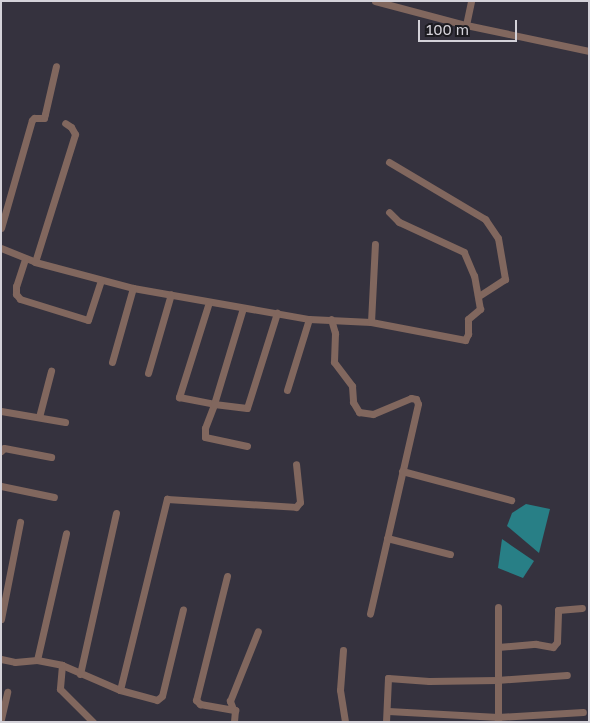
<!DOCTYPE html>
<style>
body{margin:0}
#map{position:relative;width:590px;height:723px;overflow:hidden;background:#35323e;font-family:"Golos Text",sans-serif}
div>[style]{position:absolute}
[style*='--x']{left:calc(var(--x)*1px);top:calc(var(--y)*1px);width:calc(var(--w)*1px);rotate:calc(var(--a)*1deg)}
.water>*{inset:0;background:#287f86}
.minor>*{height:7px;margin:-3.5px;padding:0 3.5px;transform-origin:3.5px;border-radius:3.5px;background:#81675e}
span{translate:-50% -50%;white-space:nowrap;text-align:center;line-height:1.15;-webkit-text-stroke:4px #1c1b20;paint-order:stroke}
.frame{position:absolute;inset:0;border:2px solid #d4d2d9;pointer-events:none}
.scale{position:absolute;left:418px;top:20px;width:99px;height:22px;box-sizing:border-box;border:2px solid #d4d2d9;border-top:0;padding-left:6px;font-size:15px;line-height:18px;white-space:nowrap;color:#d4d2d9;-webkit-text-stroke:4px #1c1b20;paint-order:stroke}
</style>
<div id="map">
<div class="water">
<i style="clip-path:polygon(526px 504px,550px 509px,539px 553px,507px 526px,512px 513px)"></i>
<i style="clip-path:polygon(502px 539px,534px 561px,523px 578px,498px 568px)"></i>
</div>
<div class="minor">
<i style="--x:375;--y:1;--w:94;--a:14.8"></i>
<i style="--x:466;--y:25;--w:126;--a:11.9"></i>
<i style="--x:466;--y:25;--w:25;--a:-78"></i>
<i style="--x:389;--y:162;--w:112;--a:30.7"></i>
<i style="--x:485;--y:219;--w:23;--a:56"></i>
<i style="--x:498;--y:238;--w:42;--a:80.3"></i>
<i style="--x:505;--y:279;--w:31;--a:147"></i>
<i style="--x:1;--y:228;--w:112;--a:-74"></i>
<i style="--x:32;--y:120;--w:3;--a:-45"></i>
<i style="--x:34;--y:118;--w:10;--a:0"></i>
<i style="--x:44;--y:118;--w:4;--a:-76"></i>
<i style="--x:45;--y:114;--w:49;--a:-77.1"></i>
<i style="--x:1;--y:248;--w:37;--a:22"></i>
<i style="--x:35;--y:262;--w:101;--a:14.9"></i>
<i style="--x:133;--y:288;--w:179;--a:10"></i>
<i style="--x:309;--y:319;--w:62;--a:2.8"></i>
<i style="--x:371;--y:322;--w:96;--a:10.8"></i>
<i style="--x:465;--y:340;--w:7;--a:-63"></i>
<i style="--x:468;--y:334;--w:15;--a:-90"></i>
<i style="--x:468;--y:319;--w:16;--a:-40"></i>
<i style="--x:480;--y:309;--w:34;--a:-100"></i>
<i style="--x:474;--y:276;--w:26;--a:-113"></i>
<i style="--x:464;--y:252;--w:72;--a:-155.2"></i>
<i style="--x:399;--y:222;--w:14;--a:-135"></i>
<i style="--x:25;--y:259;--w:28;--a:108"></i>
<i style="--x:16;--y:286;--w:8;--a:90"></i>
<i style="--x:16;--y:294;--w:6;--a:51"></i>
<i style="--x:20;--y:299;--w:71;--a:17.2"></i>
<i style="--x:88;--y:320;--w:42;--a:-72"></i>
<i style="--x:35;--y:262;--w:134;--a:-72.6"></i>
<i style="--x:75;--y:134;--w:8;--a:-120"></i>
<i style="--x:71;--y:127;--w:7;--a:-146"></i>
<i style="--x:209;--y:302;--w:100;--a:107.5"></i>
<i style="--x:179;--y:397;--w:36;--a:11"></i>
<i style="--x:214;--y:404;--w:100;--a:-73.2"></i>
<i style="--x:331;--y:319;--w:15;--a:74"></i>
<i style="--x:335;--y:333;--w:29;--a:92"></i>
<i style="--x:334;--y:362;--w:30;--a:53"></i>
<i style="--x:352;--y:386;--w:16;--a:86"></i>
<i style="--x:353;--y:402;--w:12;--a:59"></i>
<i style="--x:359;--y:412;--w:14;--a:8"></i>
<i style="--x:373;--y:414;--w:41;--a:-22.8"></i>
<i style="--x:411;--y:398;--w:5;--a:11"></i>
<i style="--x:416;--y:399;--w:5;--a:68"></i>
<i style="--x:418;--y:404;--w:215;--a:102.9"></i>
<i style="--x:371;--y:322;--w:78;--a:-87.1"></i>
<i style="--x:112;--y:362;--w:77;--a:-74.2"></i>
<i style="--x:148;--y:373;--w:82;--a:-73.8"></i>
<i style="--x:287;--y:390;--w:74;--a:-72.8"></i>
<i style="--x:1;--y:411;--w:65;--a:9.8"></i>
<i style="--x:39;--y:417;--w:48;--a:-75.4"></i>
<i style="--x:247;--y:446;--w:43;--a:-167.9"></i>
<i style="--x:205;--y:437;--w:9;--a:-90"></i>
<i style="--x:205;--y:428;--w:26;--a:-69"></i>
<i style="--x:214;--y:404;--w:33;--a:7"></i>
<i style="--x:247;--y:408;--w:100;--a:-72.5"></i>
<i style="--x:1;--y:451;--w:4;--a:-45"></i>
<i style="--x:4;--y:448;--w:48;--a:10.8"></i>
<i style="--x:402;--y:471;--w:113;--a:14.9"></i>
<i style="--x:1;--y:486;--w:54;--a:11.7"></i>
<i style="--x:387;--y:538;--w:65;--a:14.3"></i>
<i style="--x:227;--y:576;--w:128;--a:104"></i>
<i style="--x:196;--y:700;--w:6;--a:45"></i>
<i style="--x:200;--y:704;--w:36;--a:10"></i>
<i style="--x:235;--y:710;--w:12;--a:95"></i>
<i style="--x:1;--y:619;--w:99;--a:-78.9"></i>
<i style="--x:498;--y:647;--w:38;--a:-5"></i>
<i style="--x:536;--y:644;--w:17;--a:10"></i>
<i style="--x:553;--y:647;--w:6;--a:-51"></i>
<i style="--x:557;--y:642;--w:32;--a:-88"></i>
<i style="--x:558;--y:610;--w:24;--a:-5"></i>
<i style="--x:343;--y:650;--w:40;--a:94.3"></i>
<i style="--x:340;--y:690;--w:32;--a:81"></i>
<i style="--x:1;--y:659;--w:14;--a:12"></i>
<i style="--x:15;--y:662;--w:22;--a:-5"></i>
<i style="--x:37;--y:660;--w:25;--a:11"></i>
<i style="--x:62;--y:665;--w:63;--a:23.3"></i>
<i style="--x:120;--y:690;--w:38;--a:15"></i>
<i style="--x:157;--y:700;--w:6;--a:-39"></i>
<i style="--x:162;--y:696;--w:89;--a:-76.4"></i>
<i style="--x:37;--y:660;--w:130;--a:-77.1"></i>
<i style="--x:62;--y:665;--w:24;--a:95"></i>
<i style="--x:60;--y:689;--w:47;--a:45"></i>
<i style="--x:80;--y:674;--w:165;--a:-77.4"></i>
<i style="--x:120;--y:690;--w:197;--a:-76.2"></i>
<i style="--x:167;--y:499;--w:129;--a:3.5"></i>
<i style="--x:296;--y:507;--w:6;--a:-51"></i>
<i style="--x:300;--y:502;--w:38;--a:-96"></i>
<i style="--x:233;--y:709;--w:9;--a:-111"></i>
<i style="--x:230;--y:701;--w:75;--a:-68.2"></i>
<i style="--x:388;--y:711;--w:110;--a:3.1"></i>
<i style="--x:498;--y:717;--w:85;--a:-3.4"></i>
<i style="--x:1;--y:719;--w:28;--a:-77"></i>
<i style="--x:498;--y:721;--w:114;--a:-90"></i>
<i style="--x:386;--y:722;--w:44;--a:-87.4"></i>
<i style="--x:388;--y:678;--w:41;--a:4.2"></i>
<i style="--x:429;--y:681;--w:68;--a:-0.8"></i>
<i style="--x:497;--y:680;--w:70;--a:-4.1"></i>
</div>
<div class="frame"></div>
<div class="scale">100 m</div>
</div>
